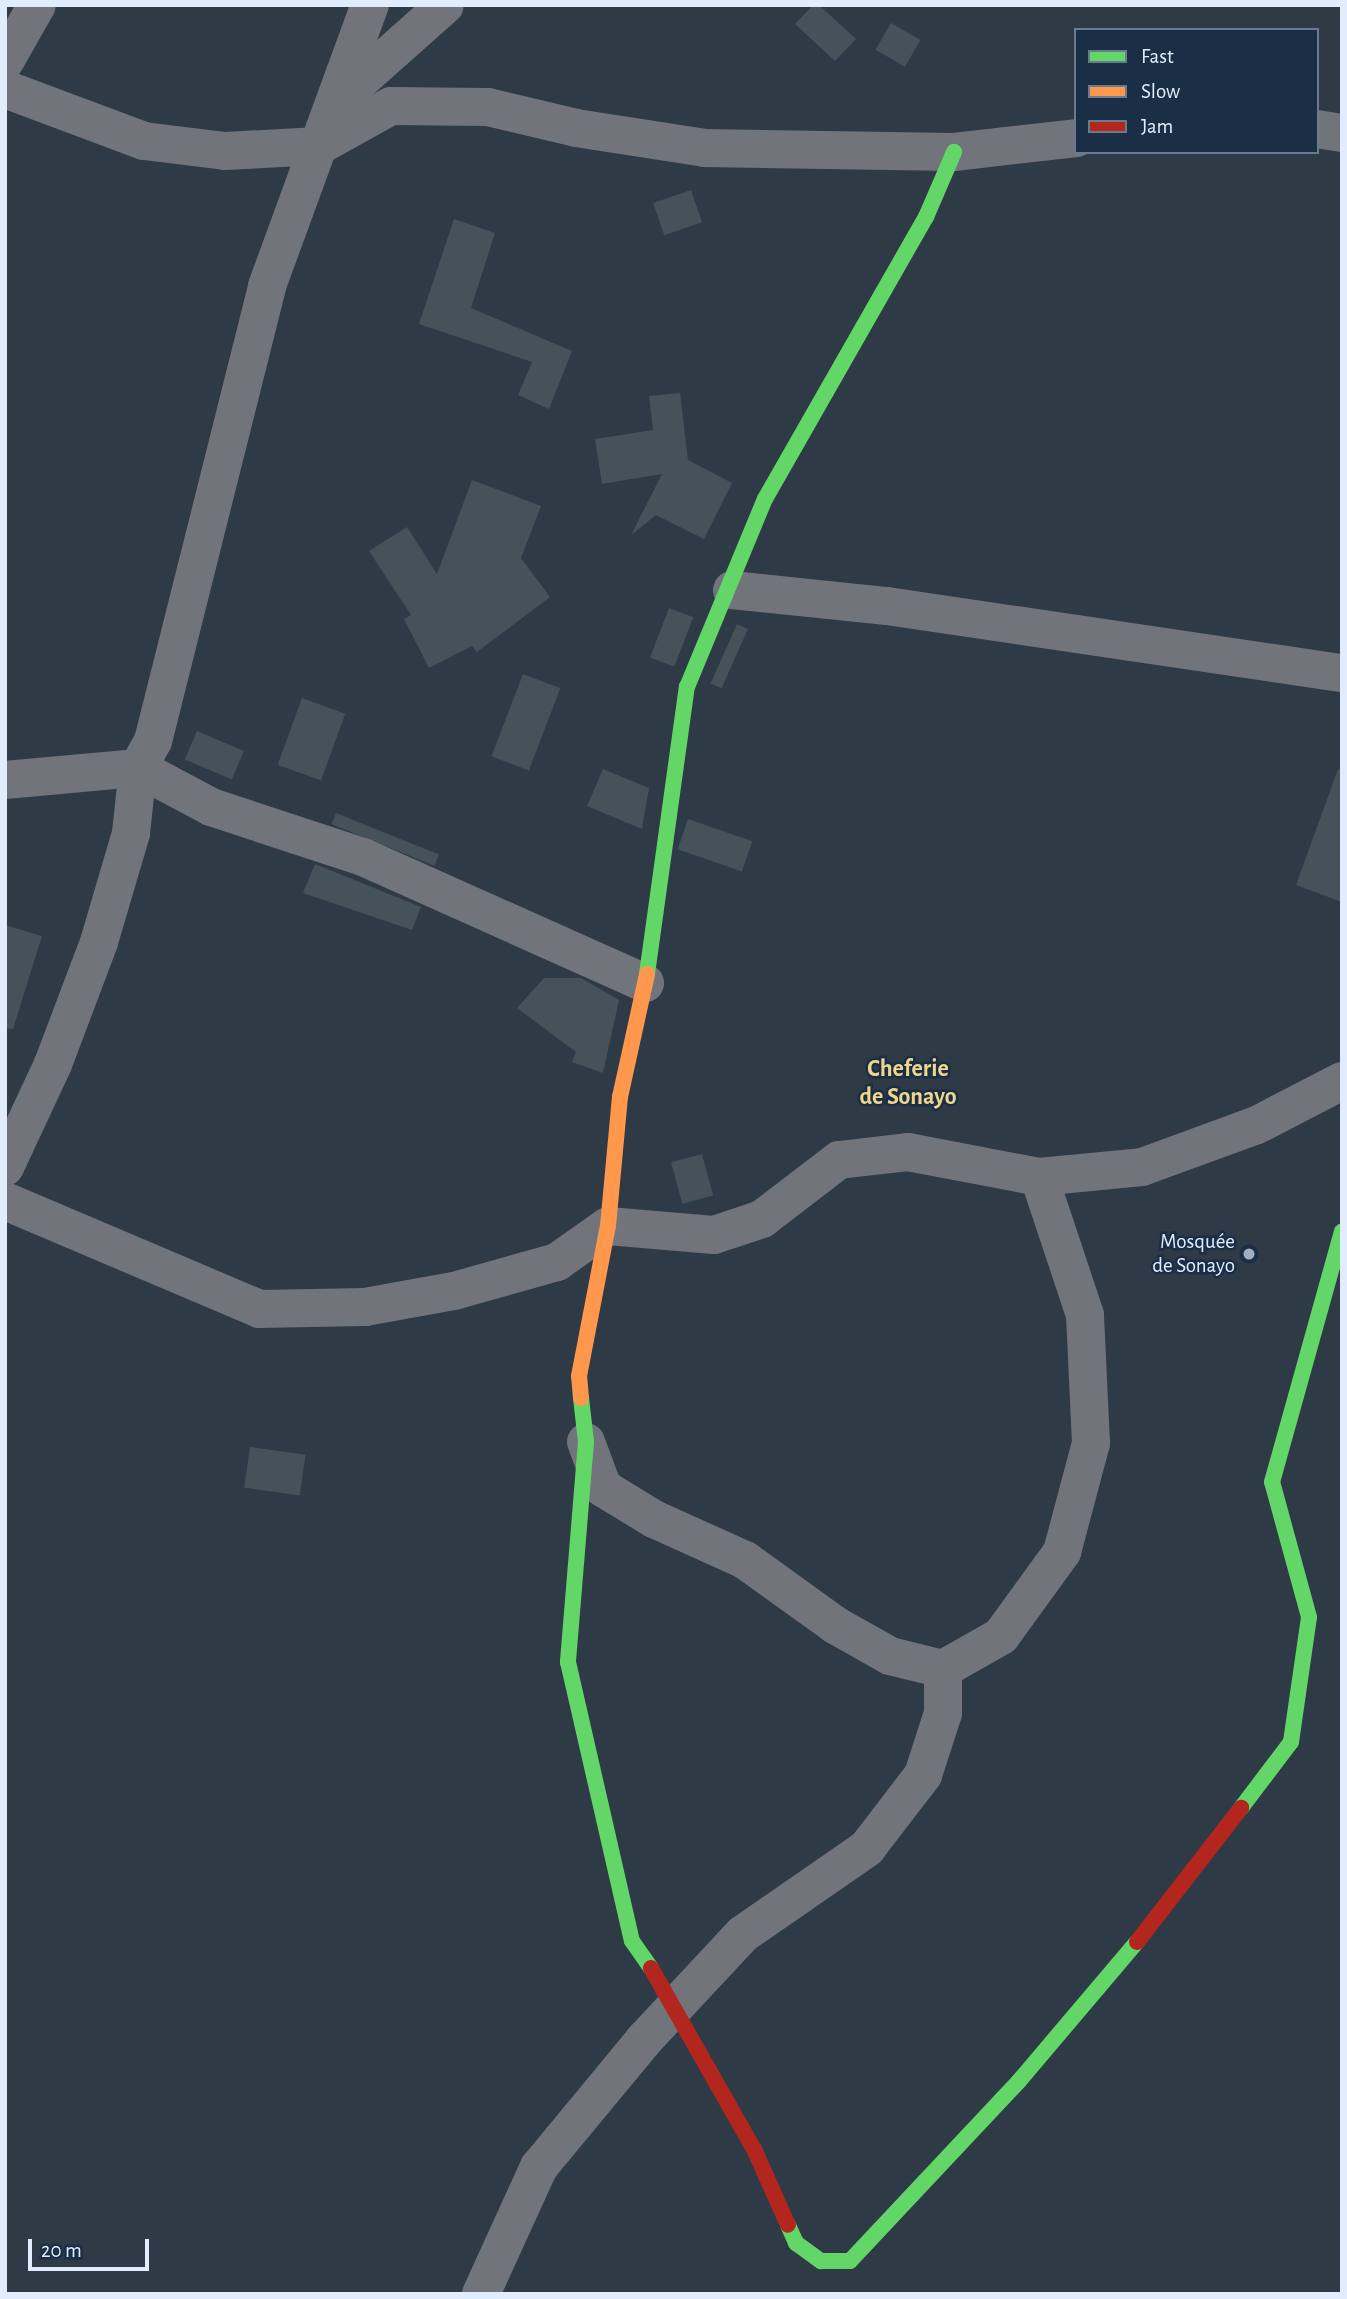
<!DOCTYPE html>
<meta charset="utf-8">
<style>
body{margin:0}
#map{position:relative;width:1347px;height:2299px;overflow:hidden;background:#2e3a46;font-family:"Alegreya Sans",sans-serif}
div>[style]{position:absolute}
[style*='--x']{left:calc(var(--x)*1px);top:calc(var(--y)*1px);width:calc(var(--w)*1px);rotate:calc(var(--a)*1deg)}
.building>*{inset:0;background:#455259;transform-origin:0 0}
.street>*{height:38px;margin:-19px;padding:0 19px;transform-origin:19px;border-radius:19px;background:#72747c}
.fast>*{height:16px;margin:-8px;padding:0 8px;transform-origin:8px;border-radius:8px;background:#63d668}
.slow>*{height:16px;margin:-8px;padding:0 8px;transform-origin:8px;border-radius:8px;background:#ff974d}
.jam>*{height:16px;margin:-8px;padding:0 8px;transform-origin:8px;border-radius:8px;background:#b3261e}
.dots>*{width:19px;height:19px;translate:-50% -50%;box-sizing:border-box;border:4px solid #1a2e46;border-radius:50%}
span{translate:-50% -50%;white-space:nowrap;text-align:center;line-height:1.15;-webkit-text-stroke:5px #1a2e46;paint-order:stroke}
.poi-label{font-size:21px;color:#e1edfd}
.right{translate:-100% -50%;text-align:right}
.quarter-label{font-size:24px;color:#f0d689;font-weight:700}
.frame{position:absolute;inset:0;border:7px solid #e1edfd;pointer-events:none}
.legend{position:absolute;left:1074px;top:28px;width:245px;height:126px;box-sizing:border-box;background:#1a2e46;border:2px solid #6a7a8f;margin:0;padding:9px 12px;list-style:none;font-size:21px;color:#e1edfd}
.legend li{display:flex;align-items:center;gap:14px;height:35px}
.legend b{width:35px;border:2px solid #6a7a8f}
.scale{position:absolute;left:28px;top:2239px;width:121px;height:32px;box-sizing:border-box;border:4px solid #e1edfd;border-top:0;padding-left:9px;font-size:21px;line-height:24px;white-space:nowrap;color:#e1edfd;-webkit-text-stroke:5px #1a2e46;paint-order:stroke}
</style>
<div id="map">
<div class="building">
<i style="clip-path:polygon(813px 5px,819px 5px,856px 39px,835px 61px,795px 24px)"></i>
<i style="left:891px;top:23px;width:34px;height:31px;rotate:30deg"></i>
<i style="left:691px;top:190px;width:34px;height:40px;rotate:71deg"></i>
<i style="clip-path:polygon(454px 219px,495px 233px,471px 308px,572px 351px,549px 409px,518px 395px,532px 362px,419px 324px)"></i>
<i style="clip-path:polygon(680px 393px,688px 460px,732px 483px,704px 539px,656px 515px,631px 535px,662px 474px,602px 484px,595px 439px,653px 430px,649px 396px)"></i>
<i style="clip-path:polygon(472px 480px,541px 506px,521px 558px,550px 597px,477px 652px,472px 646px,429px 668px,404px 619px,411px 615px,369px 551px,407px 527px,437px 574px)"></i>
<i style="left:669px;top:608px;width:26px;height:53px;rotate:21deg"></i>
<i style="left:737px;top:624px;width:12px;height:65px;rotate:24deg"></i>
<i style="left:523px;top:674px;width:40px;height:88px;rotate:21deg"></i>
<i style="left:302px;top:698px;width:46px;height:71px;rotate:20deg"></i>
<i style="left:197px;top:731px;width:51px;height:31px;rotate:23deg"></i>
<i style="clip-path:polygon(603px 769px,649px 788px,642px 829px,587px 806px)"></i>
<i style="clip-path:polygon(1338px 769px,1342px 770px,1342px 902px,1296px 885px)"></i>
<i style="left:336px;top:813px;width:111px;height:12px;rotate:22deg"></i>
<i style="left:688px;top:819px;width:68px;height:32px;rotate:19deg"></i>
<i style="clip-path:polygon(315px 864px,421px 907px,412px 930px,303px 893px)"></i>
<i style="clip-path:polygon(5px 925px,42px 936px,13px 1029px,5px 1028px)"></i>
<i style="clip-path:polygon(544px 978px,581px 978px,619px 1000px,603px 1073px,572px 1062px,576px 1052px,517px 1008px)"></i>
<i style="left:702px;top:1154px;width:43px;height:32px;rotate:75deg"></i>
<i style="left:250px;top:1447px;width:56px;height:41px;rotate:8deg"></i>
</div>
<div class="street">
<i style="--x:5;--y:61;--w:64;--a:-60.3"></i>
<i style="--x:5;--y:89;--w:148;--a:20.5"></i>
<i style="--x:144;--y:141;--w:82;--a:7"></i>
<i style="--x:225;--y:151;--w:94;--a:-3"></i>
<i style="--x:319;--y:146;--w:82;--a:-29.1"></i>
<i style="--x:391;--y:106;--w:97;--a:0.6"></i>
<i style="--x:488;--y:107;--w:90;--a:13.4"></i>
<i style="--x:576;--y:128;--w:131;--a:8.8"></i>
<i style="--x:705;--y:148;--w:249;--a:0.9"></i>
<i style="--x:954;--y:152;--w:123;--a:-6.5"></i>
<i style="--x:337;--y:101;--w:144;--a:-41.6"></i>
<i style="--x:1317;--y:129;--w:25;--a:9"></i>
<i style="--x:732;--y:590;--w:156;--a:5.9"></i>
<i style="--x:887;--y:606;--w:460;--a:8.4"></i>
<i style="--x:5;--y:780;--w:134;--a:-5.2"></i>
<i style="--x:138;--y:768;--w:83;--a:28.1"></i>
<i style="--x:211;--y:807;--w:160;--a:18.2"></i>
<i style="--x:363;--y:857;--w:309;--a:24.1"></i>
<i style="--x:5;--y:1167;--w:114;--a:-65"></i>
<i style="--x:53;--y:1064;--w:130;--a:-69.3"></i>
<i style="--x:99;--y:942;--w:114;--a:-73.6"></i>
<i style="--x:131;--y:833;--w:65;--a:-83.9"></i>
<i style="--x:138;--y:768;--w:31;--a:-61"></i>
<i style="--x:153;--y:741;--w:469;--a:-75.9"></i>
<i style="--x:267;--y:286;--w:299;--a:-69.9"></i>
<i style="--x:5;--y:1201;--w:276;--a:23"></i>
<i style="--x:259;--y:1309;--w:106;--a:-1.1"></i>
<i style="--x:365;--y:1307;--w:90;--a:-10.2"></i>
<i style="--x:454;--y:1291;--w:107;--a:-15.7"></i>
<i style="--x:557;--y:1262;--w:62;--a:-35.2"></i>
<i style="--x:608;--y:1226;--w:106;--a:4.9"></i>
<i style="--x:714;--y:1235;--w:51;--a:-18.4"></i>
<i style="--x:762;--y:1219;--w:97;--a:-37.5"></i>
<i style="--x:839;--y:1160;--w:69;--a:-6.6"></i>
<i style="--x:908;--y:1152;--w:133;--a:10.8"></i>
<i style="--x:1039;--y:1177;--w:103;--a:-5.5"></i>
<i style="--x:1142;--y:1167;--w:122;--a:-20.1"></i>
<i style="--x:1257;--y:1125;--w:96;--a:-27.4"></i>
<i style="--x:586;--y:1442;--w:49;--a:69.7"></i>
<i style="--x:603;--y:1488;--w:60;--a:31.3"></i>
<i style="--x:654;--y:1519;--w:100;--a:24.3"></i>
<i style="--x:745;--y:1560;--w:111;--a:35.8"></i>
<i style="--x:835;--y:1625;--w:63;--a:29.4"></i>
<i style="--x:890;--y:1656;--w:55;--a:13.8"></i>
<i style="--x:943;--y:1669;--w:67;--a:-29.6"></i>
<i style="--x:1001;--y:1636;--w:104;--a:-54"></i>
<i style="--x:1062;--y:1552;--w:113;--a:-75.1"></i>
<i style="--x:1091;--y:1443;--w:128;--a:-92.7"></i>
<i style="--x:1085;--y:1315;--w:145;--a:-108.4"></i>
<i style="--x:481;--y:2294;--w:140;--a:-65.5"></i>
<i style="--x:539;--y:2167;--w:165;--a:-50.4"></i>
<i style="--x:644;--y:2040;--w:145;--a:-47"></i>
<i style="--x:743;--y:1934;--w:151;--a:-34.7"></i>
<i style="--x:867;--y:1848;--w:92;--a:-52.5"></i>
<i style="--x:923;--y:1775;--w:65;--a:-72.1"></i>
<i style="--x:943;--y:1713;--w:44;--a:-90"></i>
</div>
<div class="fast">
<i style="--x:647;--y:974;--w:290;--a:-82.1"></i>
<i style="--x:687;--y:687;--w:204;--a:-67.5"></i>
<i style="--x:765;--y:499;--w:325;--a:-60.3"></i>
<i style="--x:926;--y:217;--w:71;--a:-66.7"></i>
<i style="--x:581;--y:1398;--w:44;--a:83.5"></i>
<i style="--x:586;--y:1442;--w:221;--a:94.7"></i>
<i style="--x:568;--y:1662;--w:286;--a:77.1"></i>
<i style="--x:632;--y:1941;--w:33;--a:55"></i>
<i style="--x:1241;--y:1808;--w:83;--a:-52.9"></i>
<i style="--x:1291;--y:1742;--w:126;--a:-81.8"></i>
<i style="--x:1309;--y:1617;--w:140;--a:-105.3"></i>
<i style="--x:1272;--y:1482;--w:260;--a:-74.4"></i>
<i style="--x:788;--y:2225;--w:20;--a:66"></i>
<i style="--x:796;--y:2243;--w:31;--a:36"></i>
<i style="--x:821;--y:2261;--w:29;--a:0"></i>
<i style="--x:850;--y:2261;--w:247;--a:-46.8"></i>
<i style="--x:1019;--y:2081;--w:182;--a:-49.7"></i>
</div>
<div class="slow">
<i style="--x:581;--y:1398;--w:22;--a:-95"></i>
<i style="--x:579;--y:1376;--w:153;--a:-79.1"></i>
<i style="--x:608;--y:1226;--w:130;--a:-84.7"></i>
<i style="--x:620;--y:1097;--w:126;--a:-77.6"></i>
</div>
<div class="jam">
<i style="--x:1137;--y:1942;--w:170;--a:-52.2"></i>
<i style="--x:651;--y:1968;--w:208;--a:60.4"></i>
<i style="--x:754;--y:2149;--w:83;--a:65.9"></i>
</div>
<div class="dots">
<i style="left:1249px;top:1254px;background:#a2aebd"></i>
</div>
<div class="poi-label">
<span class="right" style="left:1235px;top:1254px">Mosquée<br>de Sonayo</span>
</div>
<div class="quarter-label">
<span style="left:908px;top:1084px">Cheferie<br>de Sonayo</span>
</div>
<div class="frame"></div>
<ul class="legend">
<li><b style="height:9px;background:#63d668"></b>Fast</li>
<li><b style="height:9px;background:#ff974d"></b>Slow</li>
<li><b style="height:9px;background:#b3261e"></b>Jam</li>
</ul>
<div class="scale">20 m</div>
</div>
